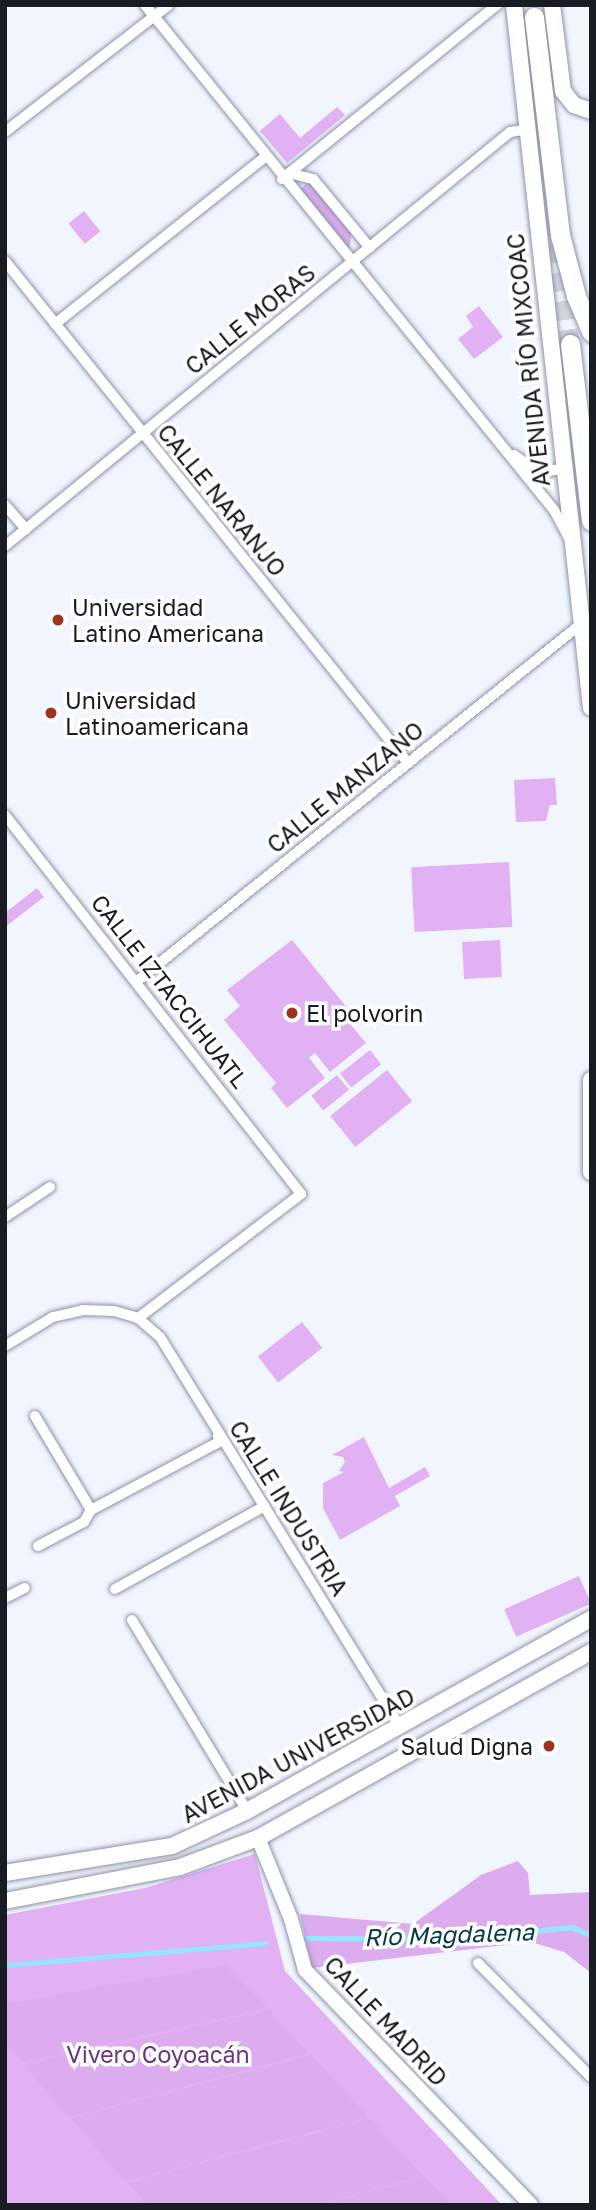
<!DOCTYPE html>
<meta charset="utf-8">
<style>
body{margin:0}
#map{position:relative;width:596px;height:2210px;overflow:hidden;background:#f1f5fd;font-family:"Golos Text",sans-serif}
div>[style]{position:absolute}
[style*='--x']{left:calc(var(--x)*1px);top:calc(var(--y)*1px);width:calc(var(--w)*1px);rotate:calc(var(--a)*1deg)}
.green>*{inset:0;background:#e1b1f3;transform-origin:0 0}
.forest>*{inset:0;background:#dcacee}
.stream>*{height:4.5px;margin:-2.25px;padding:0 2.25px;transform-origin:2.25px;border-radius:2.25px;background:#95e6f9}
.motorway-tunnel>*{height:19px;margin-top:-9.5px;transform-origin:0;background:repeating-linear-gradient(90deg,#d0d4dc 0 19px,transparent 0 29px)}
.roads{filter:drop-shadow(0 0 2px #8b94a8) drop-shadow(0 0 2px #8b94a8)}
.minor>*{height:10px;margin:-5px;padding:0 5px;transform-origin:5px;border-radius:5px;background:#fff}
.tertiary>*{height:14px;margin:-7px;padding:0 7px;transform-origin:7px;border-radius:7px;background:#fff}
.secondary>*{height:16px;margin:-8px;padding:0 8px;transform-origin:8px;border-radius:8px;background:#fff}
.motorway>*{height:19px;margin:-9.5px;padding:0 9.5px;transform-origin:9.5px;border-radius:9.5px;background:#fff}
.dots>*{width:19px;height:19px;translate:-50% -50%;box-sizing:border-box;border:4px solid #fff;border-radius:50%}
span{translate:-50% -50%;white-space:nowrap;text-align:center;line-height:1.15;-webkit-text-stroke:7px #fff;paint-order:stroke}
.street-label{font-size:23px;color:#181c23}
.poi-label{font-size:23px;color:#181c23}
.left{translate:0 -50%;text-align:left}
.right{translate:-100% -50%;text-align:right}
.park-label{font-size:23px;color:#6c3380}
.water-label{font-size:24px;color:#063a44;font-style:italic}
.frame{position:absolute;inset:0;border:7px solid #181c23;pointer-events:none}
</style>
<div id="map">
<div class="green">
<i style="clip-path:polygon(337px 107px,345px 115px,287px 163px,260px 131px,280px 114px,300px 138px)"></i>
<i style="left:84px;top:211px;width:26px;height:20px;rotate:51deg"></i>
<i style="clip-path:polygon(479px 306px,503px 337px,474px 359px,458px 339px,473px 327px,466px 316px)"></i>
<i style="clip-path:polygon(555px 778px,557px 805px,550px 805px,546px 821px,516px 822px,514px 780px)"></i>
<i style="left:509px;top:862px;width:65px;height:98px;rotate:87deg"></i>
<i style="clip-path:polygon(37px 888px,44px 897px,5px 927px,5px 913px)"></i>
<i style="clip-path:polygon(292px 940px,357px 1020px,351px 1025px,366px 1043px,330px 1072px,315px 1053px,309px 1058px,325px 1078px,287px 1108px,271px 1088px,276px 1083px,224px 1020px,240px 1006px,227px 990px)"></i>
<i style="left:500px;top:940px;width:37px;height:38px;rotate:87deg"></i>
<i style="left:370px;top:1050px;width:18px;height:38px;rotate:52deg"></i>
<i style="left:387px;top:1070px;width:40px;height:73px;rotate:51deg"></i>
<i style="left:337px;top:1075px;width:19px;height:33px;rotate:51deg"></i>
<i style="left:302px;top:1322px;width:33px;height:56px;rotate:52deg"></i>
<i style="clip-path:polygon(364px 1437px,389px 1488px,425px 1467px,430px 1476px,395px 1496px,400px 1506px,340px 1540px,323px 1508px,323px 1483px,344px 1472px,339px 1471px,345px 1462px,343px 1457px,332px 1455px)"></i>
<i style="left:579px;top:1576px;width:30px;height:82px;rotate:66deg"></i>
<i style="clip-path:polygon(255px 1854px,285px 1971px,502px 2205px,5px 2205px,5px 1915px,145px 1888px)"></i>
</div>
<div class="forest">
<i style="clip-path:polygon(311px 180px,352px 231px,348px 256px,296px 193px)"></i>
<i style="clip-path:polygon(518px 1861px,528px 1873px,530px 1895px,591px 1892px,591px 1973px,564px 1952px,531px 1942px,312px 1968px,300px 1914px,413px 1924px,481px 1875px)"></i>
<i style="clip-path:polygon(226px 1965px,267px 2008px,23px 2062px,5px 2042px,5px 2004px)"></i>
<i style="clip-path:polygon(269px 2010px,309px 2053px,69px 2117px,24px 2065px)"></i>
<i style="clip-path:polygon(312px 2055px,368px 2117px,125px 2181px,71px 2119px)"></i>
<i style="clip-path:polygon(371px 2119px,424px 2176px,312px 2205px,147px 2205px,128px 2183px)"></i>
<i style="clip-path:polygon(425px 2177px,451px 2205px,320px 2205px)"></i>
</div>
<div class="stream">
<i style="--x:306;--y:1938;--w:146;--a:0.4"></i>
<i style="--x:452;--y:1939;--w:121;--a:-5.7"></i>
<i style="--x:572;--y:1927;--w:21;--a:23"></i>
<i style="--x:5;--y:1965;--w:261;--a:-4.8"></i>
</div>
<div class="motorway-tunnel">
<i style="--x:556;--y:243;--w:102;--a:82.1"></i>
</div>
<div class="roads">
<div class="minor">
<i style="--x:145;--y:5;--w:650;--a:51"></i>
<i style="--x:554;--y:510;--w:34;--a:62"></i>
<i style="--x:5;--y:132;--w:207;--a:-37.8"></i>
<i style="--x:289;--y:173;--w:25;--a:14"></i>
<i style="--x:313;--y:179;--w:89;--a:50.4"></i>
<i style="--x:282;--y:179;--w:277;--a:-39"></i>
<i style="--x:5;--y:261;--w:644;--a:51.24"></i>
<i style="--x:55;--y:324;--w:267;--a:-38.5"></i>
<i style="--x:514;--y:455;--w:29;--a:35"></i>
<i style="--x:538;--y:472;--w:25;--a:-7"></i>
<i style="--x:5;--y:505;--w:32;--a:49"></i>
<i style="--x:5;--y:546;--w:653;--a:-39.34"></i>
<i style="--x:510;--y:132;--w:15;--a:-8"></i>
<i style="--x:5;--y:815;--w:481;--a:52"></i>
<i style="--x:301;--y:1194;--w:205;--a:142.7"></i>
<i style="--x:136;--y:982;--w:571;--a:-38.82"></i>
<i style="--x:5;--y:1217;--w:54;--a:-33.7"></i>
<i style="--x:5;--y:1346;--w:56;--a:-31.1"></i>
<i style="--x:53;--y:1317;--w:31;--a:-13"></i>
<i style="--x:83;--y:1310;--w:31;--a:2"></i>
<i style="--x:114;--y:1311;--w:25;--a:16"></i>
<i style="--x:138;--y:1318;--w:29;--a:41"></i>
<i style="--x:160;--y:1337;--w:457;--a:58.4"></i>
<i style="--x:35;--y:1416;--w:109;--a:59.2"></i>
<i style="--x:38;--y:1546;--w:52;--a:-27.6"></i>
<i style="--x:84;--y:1522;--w:14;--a:-60"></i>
<i style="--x:91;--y:1510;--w:147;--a:-28"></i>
<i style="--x:221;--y:1441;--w:6;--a:-121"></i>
<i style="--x:115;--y:1589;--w:171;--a:-29"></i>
<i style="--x:5;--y:1598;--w:22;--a:-27"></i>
<i style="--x:132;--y:1620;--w:223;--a:58.9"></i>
<i style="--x:478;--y:1963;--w:161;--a:45.3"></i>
</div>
<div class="tertiary">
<i style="--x:258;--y:1838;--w:87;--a:67.8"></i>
<i style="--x:291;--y:1919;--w:53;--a:74.6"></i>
<i style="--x:305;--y:1970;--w:326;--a:46.1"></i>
</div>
<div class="secondary">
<i style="--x:514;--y:5;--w:707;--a:83.75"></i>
<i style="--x:552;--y:5;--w:87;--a:82.7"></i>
<i style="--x:563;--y:91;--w:18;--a:52"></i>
<i style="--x:574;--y:105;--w:18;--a:19"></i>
<i style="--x:591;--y:1080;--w:92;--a:90"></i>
<i style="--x:5;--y:1873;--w:169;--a:-9.2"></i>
<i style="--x:172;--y:1846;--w:83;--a:-25"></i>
<i style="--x:247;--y:1811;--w:394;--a:-29.2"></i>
<i style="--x:5;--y:1901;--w:178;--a:-11"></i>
<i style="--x:180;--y:1867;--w:83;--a:-20.4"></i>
<i style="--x:258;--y:1838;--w:381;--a:-29.2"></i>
</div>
<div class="motorway">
<i style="--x:534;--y:17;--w:220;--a:83.2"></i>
<i style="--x:560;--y:235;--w:63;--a:75.3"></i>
<i style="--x:576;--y:296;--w:39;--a:67"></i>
<i style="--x:570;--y:344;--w:178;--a:83.2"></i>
</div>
</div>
<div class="dots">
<i style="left:58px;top:620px;background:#9d341f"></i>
<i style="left:51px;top:713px;background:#9d341f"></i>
<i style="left:292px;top:1013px;background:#9d341f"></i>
<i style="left:549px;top:1746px;background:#9d341f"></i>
</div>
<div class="street-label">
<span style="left:250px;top:319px;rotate:-39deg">CALLE MORAS</span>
<span style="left:528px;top:360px;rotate:-96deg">AVENIDA RÍO MIXCOAC</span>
<span style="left:222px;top:500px;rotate:51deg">CALLE NARANJO</span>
<span style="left:345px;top:787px;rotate:-39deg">CALLE MANZANO</span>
<span style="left:170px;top:991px;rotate:52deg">CALLE IZTACCIHUATL</span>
<span style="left:289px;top:1508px;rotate:58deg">CALLE INDUSTRIA</span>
<span style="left:298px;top:1755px;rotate:-28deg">AVENIDA UNIVERSIDAD</span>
<span style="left:386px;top:2021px;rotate:47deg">CALLE MADRID</span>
</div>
<div class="poi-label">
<span class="left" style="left:72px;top:620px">Universidad<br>Latino Americana</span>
<span class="left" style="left:65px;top:713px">Universidad<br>Latinoamericana</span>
<span class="left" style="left:306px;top:1013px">El polvorin</span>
<span class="right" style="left:533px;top:1746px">Salud Digna</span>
</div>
<div class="park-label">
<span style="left:158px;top:2054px">Vivero Coyoacán</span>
</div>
<div class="water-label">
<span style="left:449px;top:1934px;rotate:-2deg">Río Magdalena</span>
</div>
<div class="frame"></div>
</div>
